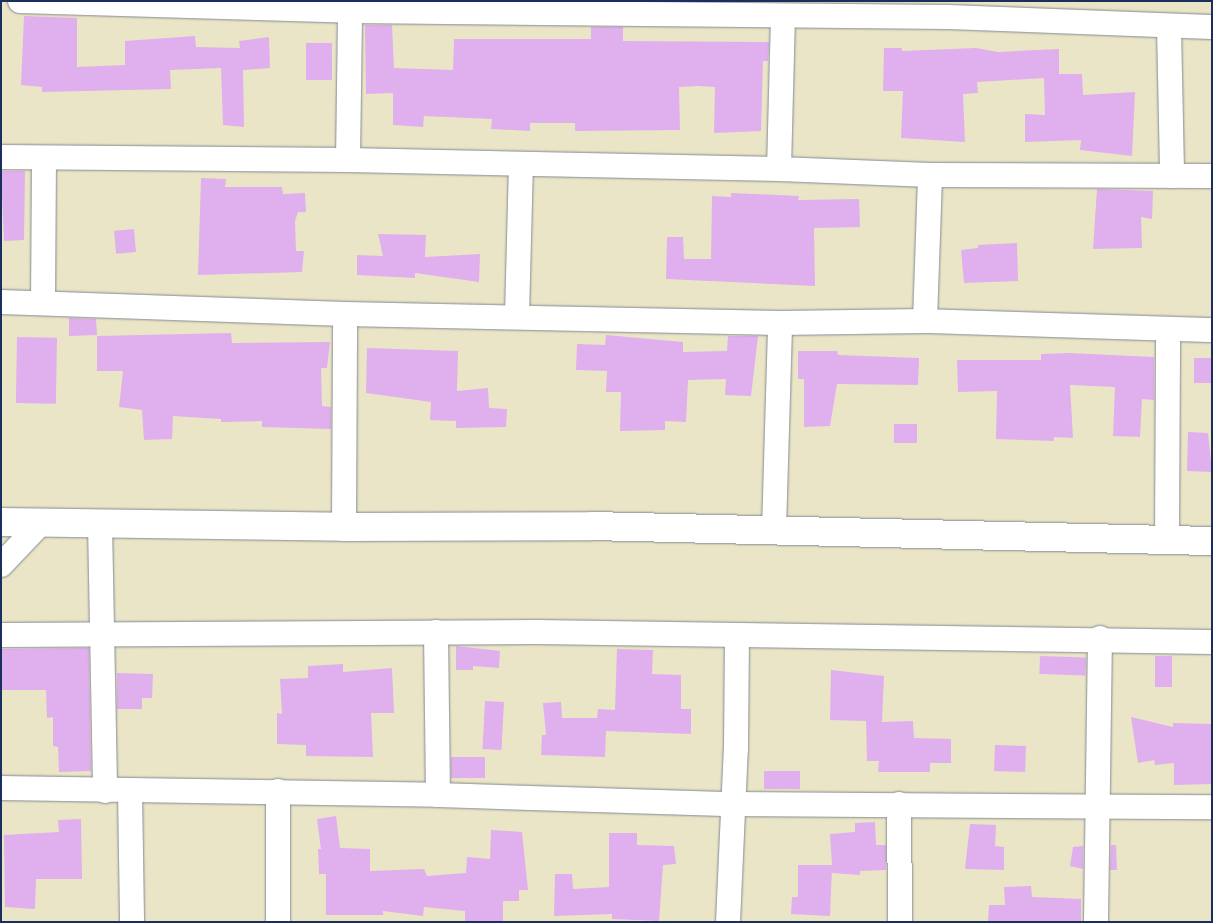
<!DOCTYPE html>
<style>
body{margin:0}
#map{position:relative;width:1213px;height:923px;overflow:hidden;background:#ebe5c7;font-family:Vollkorn,serif}
div>[style]{position:absolute}
[style*='--x']{left:calc(var(--x)*1px);top:calc(var(--y)*1px);width:calc(var(--w)*1px);rotate:calc(var(--a)*1deg)}
.building>*{inset:0;background:#e0afed;transform-origin:0 0}
.roads{filter:drop-shadow(0 0 1px #838a92) drop-shadow(0 0 1px #838a92)}
.street>*{height:24px;margin:-12px;padding:0 12px;transform-origin:12px;border-radius:12px;background:#fff}
.secondary>*{height:28px;margin:-14px;padding:0 14px;transform-origin:14px;border-radius:14px;background:#fff}
span{translate:-50% -50%;white-space:nowrap;text-align:center;line-height:1.15;-webkit-text-stroke:4.5px #fbf7ec;paint-order:stroke}
.frame{position:absolute;inset:0;border:2px solid #1b2f5e;pointer-events:none}
</style>
<div id="map">
<div class="building">
<i style="clip-path:polygon(24px 16px,77px 18px,77px 67px,125px 65px,125px 41px,195px 36px,196px 47px,240px 48px,239px 41px,269px 37px,270px 68px,243px 70px,244px 127px,223px 125px,221px 68px,170px 70px,171px 89px,42px 92px,42px 87px,21px 85px)"></i>
<i style="clip-path:polygon(365px 25px,392px 25px,394px 68px,453px 70px,454px 39px,591px 39px,591px 27px,623px 27px,623px 41px,769px 42px,768px 61px,763px 61px,761px 131px,714px 133px,715px 87px,698px 86px,679px 87px,680px 130px,575px 131px,575px 123px,530px 123px,530px 131px,491px 129px,492px 119px,424px 116px,423px 127px,393px 125px,393px 93px,366px 94px)"></i>
<i style="left:306px;top:43px;width:26px;height:37px"></i>
<i style="clip-path:polygon(884px 48px,902px 48px,902px 51px,976px 48px,998px 52px,1059px 49px,1059px 74px,1082px 74px,1083px 95px,1135px 92px,1132px 156px,1080px 150px,1081px 140px,1025px 142px,1025px 114px,1045px 115px,1044px 78px,977px 82px,978px 93px,963px 94px,965px 142px,901px 138px,903px 91px,883px 91px)"></i>
<i style="clip-path:polygon(1px 171px,25px 171px,24px 240px,4px 241px)"></i>
<i style="clip-path:polygon(201px 178px,226px 179px,225px 187px,282px 187px,283px 194px,305px 193px,306px 212px,298px 212px,295px 221px,296px 251px,304px 251px,302px 272px,198px 275px)"></i>
<i style="clip-path:polygon(1097px 189px,1153px 191px,1152px 219px,1141px 217px,1142px 248px,1093px 249px)"></i>
<i style="clip-path:polygon(731px 193px,799px 196px,798px 200px,859px 199px,860px 227px,814px 228px,815px 286px,666px 279px,667px 237px,683px 237px,684px 259px,711px 259px,712px 196px,731px 197px)"></i>
<i style="left:134px;top:229px;width:23px;height:20px;rotate:85deg"></i>
<i style="clip-path:polygon(378px 234px,426px 235px,425px 257px,480px 254px,479px 282px,415px 273px,415px 278px,357px 275px,357px 255px,383px 256px)"></i>
<i style="clip-path:polygon(1017px 243px,1018px 281px,964px 283px,961px 250px,978px 248px,978px 245px)"></i>
<i style="clip-path:polygon(69px 318px,96px 319px,97px 335px,69px 336px)"></i>
<i style="clip-path:polygon(231px 333px,232px 343px,330px 342px,327px 368px,321px 368px,322px 406px,331px 407px,331px 429px,262px 427px,262px 421px,221px 422px,221px 419px,173px 416px,172px 439px,144px 440px,142px 410px,119px 407px,123px 371px,97px 371px,97px 336px)"></i>
<i style="clip-path:polygon(606px 335px,683px 342px,683px 352px,727px 351px,728px 336px,758px 336px,751px 396px,725px 395px,726px 379px,688px 380px,686px 422px,665px 421px,665px 430px,620px 431px,621px 392px,606px 392px,607px 371px,576px 370px,577px 344px,605px 345px)"></i>
<i style="left:17px;top:337px;width:40px;height:66px;rotate:1deg"></i>
<i style="clip-path:polygon(367px 348px,458px 351px,457px 391px,488px 388px,489px 408px,507px 409px,506px 427px,456px 428px,456px 421px,430px 420px,431px 402px,366px 393px)"></i>
<i style="clip-path:polygon(798px 351px,837px 351px,838px 355px,919px 358px,918px 385px,837px 384px,830px 426px,804px 427px,804px 379px,798px 379px)"></i>
<i style="clip-path:polygon(1069px 353px,1154px 357px,1154px 400px,1142px 399px,1140px 437px,1113px 436px,1115px 387px,1070px 385px,1073px 438px,1054px 437px,1054px 441px,996px 439px,997px 391px,958px 392px,957px 360px,1041px 360px,1041px 354px)"></i>
<i style="left:1194px;top:358px;width:18px;height:25px"></i>
<i style="left:894px;top:424px;width:23px;height:19px"></i>
<i style="clip-path:polygon(1188px 432px,1208px 433px,1212px 472px,1187px 471px)"></i>
<i style="clip-path:polygon(456px 646px,500px 651px,499px 668px,473px 666px,473px 670px,456px 670px)"></i>
<i style="clip-path:polygon(89px 648px,91px 771px,59px 772px,58px 747px,53px 746px,53px 717px,47px 718px,46px 690px,1px 690px,1px 649px)"></i>
<i style="clip-path:polygon(617px 649px,653px 650px,652px 674px,681px 675px,681px 709px,691px 709px,691px 734px,606px 731px,605px 757px,541px 755px,542px 735px,546px 735px,543px 703px,561px 702px,562px 718px,597px 718px,598px 709px,615px 710px)"></i>
<i style="left:1040px;top:656px;width:46px;height:18px;rotate:2deg"></i>
<i style="left:1155px;top:656px;width:17px;height:31px"></i>
<i style="clip-path:polygon(343px 664px,343px 672px,392px 668px,394px 713px,371px 713px,373px 757px,306px 756px,306px 745px,277px 744px,277px 713px,282px 714px,280px 679px,308px 678px,308px 666px)"></i>
<i style="clip-path:polygon(831px 670px,884px 676px,882px 722px,913px 721px,914px 738px,951px 739px,951px 763px,930px 763px,930px 772px,878px 772px,879px 761px,867px 761px,866px 721px,830px 720px)"></i>
<i style="clip-path:polygon(117px 673px,153px 674px,152px 698px,142px 698px,142px 709px,117px 709px)"></i>
<i style="left:485px;top:701px;width:19px;height:48px;rotate:3deg"></i>
<i style="clip-path:polygon(1131px 717px,1173px 727px,1173px 723px,1212px 724px,1212px 784px,1174px 785px,1174px 763px,1155px 765px,1154px 760px,1138px 763px)"></i>
<i style="left:995px;top:745px;width:31px;height:26px;rotate:2deg"></i>
<i style="left:485px;top:757px;width:21px;height:34px;rotate:90deg"></i>
<i style="left:764px;top:771px;width:36px;height:18px"></i>
<i style="clip-path:polygon(336px 816px,340px 848px,370px 849px,370px 871px,424px 869px,427px 876px,466px 873px,467px 857px,490px 859px,491px 830px,522px 832px,528px 890px,519px 890px,519px 901px,503px 901px,503px 922px,465px 922px,465px 911px,424px 907px,423px 916px,383px 911px,383px 915px,326px 915px,326px 874px,319px 874px,318px 849px,321px 849px,317px 819px)"></i>
<i style="clip-path:polygon(81px 819px,82px 879px,36px 879px,35px 909px,5px 907px,4px 835px,59px 832px,58px 820px)"></i>
<i style="clip-path:polygon(875px 822px,876px 845px,886px 845px,886px 870px,860px 871px,860px 875px,832px 873px,832px 868px,830px 916px,791px 914px,792px 897px,798px 897px,798px 865px,832px 865px,830px 834px,855px 832px,855px 823px)"></i>
<i style="clip-path:polygon(970px 824px,996px 825px,995px 846px,1004px 847px,1004px 870px,965px 869px)"></i>
<i style="clip-path:polygon(609px 833px,637px 833px,637px 845px,674px 846px,676px 864px,663px 865px,659px 921px,612px 919px,612px 914px,554px 916px,555px 874px,572px 874px,573px 889px,609px 887px)"></i>
<i style="clip-path:polygon(1111px 845px,1116px 845px,1117px 870px,1110px 870px)"></i>
<i style="clip-path:polygon(1083px 846px,1083px 869px,1070px 866px,1073px 847px)"></i>
<i style="clip-path:polygon(1031px 886px,1032px 897px,1081px 899px,1081px 922px,988px 922px,989px 905px,1005px 905px,1004px 887px)"></i>
</div>
<div class="roads">
<div class="street">
<i style="--x:20;--y:1;--w:330;--a:1.7"></i>
<i style="--x:350;--y:11;--w:598;--a:0.57"></i>
<i style="--x:948;--y:17;--w:264;--a:2.2"></i>
<i style="--x:1169;--y:27;--w:149;--a:88.8"></i>
<i style="--x:1;--y:157;--w:347;--a:0.5"></i>
<i style="--x:348;--y:160;--w:431;--a:1.2"></i>
<i style="--x:779;--y:169;--w:151;--a:2.3"></i>
<i style="--x:930;--y:175;--w:282;--a:0.2"></i>
<i style="--x:348;--y:160;--w:149;--a:-89.2"></i>
<i style="--x:779;--y:169;--w:151;--a:-88.5"></i>
<i style="--x:1;--y:302;--w:344;--a:2"></i>
<i style="--x:345;--y:314;--w:435;--a:1.2"></i>
<i style="--x:780;--y:323;--w:145;--a:-0.8"></i>
<i style="--x:925;--y:321;--w:287;--a:1.8"></i>
<i style="--x:43;--y:303;--w:143;--a:-89.6"></i>
<i style="--x:517;--y:316;--w:151;--a:-88.5"></i>
<i style="--x:925;--y:321;--w:146;--a:-88"></i>
<i style="--x:100;--y:524;--w:267;--a:88.9"></i>
<i style="--x:344;--y:527;--w:213;--a:-89.7"></i>
<i style="--x:774;--y:530;--w:207;--a:-88.3"></i>
<i style="--x:1167;--y:540;--w:210;--a:-89.7"></i>
<i style="--x:1;--y:565;--w:58;--a:-46.4"></i>
<i style="--x:436;--y:632;--w:163;--a:89.3"></i>
<i style="--x:1;--y:635;--w:536;--a:-0.32"></i>
<i style="--x:537;--y:632;--w:675;--a:0.85"></i>
<i style="--x:1;--y:788;--w:437;--a:0.9"></i>
<i style="--x:438;--y:795;--w:294;--a:1.8"></i>
<i style="--x:732;--y:804;--w:480;--a:0.4"></i>
<i style="--x:130;--y:791;--w:131;--a:89.1"></i>
<i style="--x:899;--y:804;--w:118;--a:89.5"></i>
<i style="--x:278;--y:922;--w:131;--a:-90"></i>
<i style="--x:728;--y:922;--w:173;--a:-87.4"></i>
<i style="--x:736;--y:749;--w:114;--a:-89.5"></i>
<i style="--x:1096;--y:922;--w:284;--a:-89.2"></i>
</div>
<div class="secondary">
<i style="--x:1;--y:522;--w:343;--a:0.8"></i>
<i style="--x:344;--y:527;--w:248;--a:-0.2"></i>
<i style="--x:592;--y:526;--w:620;--a:1.39"></i>
</div>
</div>
<div class="frame"></div>
</div>
